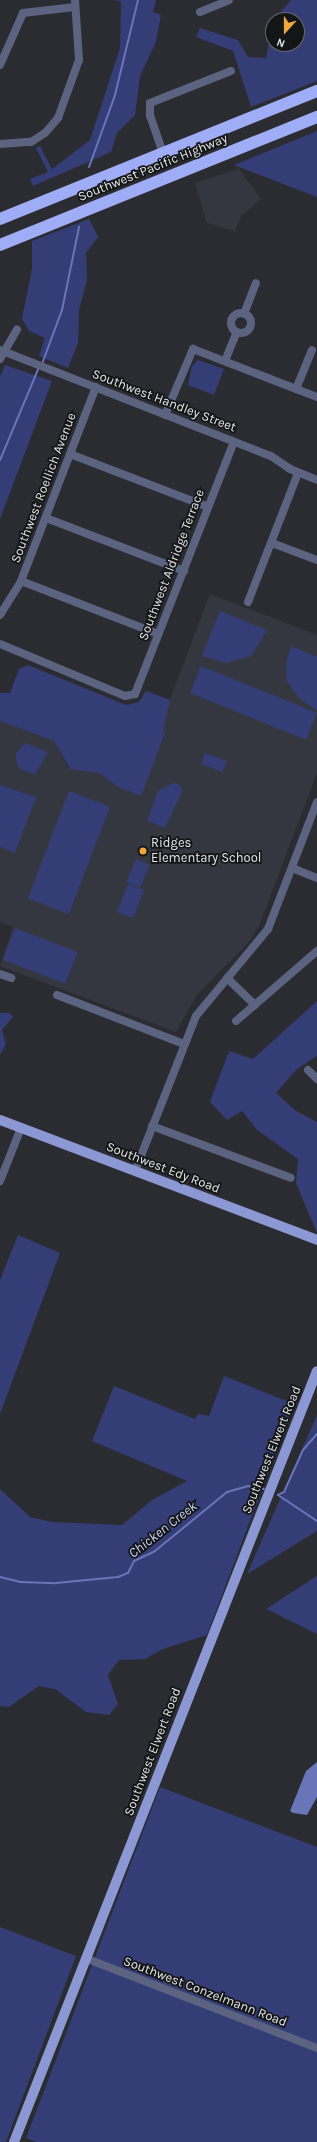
<!DOCTYPE html>
<style>
body{margin:0}
#map{position:relative;width:317px;height:2142px;overflow:hidden;background:#2b2c31;font-family:Karla,sans-serif}
div>[style]{position:absolute}
[style*='--x']{left:calc(var(--x)*1px);top:calc(var(--y)*1px);width:calc(var(--w)*1px);rotate:calc(var(--a)*1deg)}
.built>*{inset:0;background:#353740}
.green>*{inset:0;background:#343d76;transform-origin:0 0}
.water>*{inset:0;background:#6875b8}
.stream>*{height:2px;margin:-1px;padding:0 1px;transform-origin:1px;border-radius:1px;background:#6875b8}
.minor>*{height:8px;margin:-4px;padding:0 4px;transform-origin:4px;border-radius:4px;background:#5c6380}
.minor>.ring{margin:-4px;padding:0;box-sizing:content-box;background:none;border:8px solid #5c6380;border-radius:50%}
.major>*{height:10px;margin:-5px;padding:0 5px;transform-origin:5px;border-radius:5px;background:#8b98d4}
.highway>*{height:12px;margin:-6px;padding:0 6px;transform-origin:6px;border-radius:6px;background:#9eadf5}
.dots>*{width:11px;height:11px;translate:-50% -50%;box-sizing:border-box;border:2px solid #141517;border-radius:50%}
span{translate:-50% -50%;white-space:nowrap;text-align:center;line-height:1.15;-webkit-text-stroke:3.5px #141517;paint-order:stroke}
.street-label{font-size:13px;color:#e4e5e8}
.poi-label{font-size:13px;color:#e4e5e8}
.left{translate:0 -50%;text-align:left}
.water-label{font-size:14px;color:#c9d2f9;font-style:italic}
.north{position:absolute;left:265px;top:12px;width:40px;height:40px;box-sizing:border-box;background:#141517;border:1px solid #67686b;border-radius:50%;rotate:201deg;font-size:11px;font-weight:700;line-height:16px;text-align:center;color:#e4e5e8}
.north::after{content:'';display:block;margin:auto;width:14px;height:18px;background:#efa73d;clip-path:polygon(50% 0,100% 100%,50% 72%,0 100%)}
</style>
<div id="map">
<div class="built">
<i style="clip-path:polygon(239px 169px,261px 199px,241px 216px,235px 231px,207px 223px,195px 183px)"></i>
<i style="clip-path:polygon(210px 594px,317px 635px,317px 773px,259px 926px,248px 943px,196px 996px,176px 1032px,0 966px,13px 927px,0 922px,0 721px,54px 741px,68px 768px,99px 773px,117px 786px,163px 731px,166px 710px)"></i>
</div>
<div class="green">
<i style="clip-path:polygon(116px 0,156px 0,153px 12px,161px 15px,156px 42px,140px 76px,135px 115px,117px 133px,111px 152px,33px 186px,30px 179px,48px 172px,36px 148px,40px 146px,52px 169px,90px 140px,120px 48px,121px 2px)"></i>
<i style="clip-path:polygon(291px 0,317px 0,317px 81px,251px 107px,233px 51px,196px 37px,200px 28px,238px 40px,248px 57px,266px 58px,273px 24px,273px 44px,297px 44px,297px 20px,274px 20px)"></i>
<i style="clip-path:polygon(317px 131px,317px 197px,234px 165px)"></i>
<i style="clip-path:polygon(89px 219px,98px 237px,86px 253px,87px 280px,79px 310px,78px 343px,68px 368px,39px 356px,45px 338px,29px 331px,22px 319px,32px 269px,32px 241px)"></i>
<i style="clip-path:polygon(198px 360px,224px 369px,214px 395px,188px 385px,192px 366px)"></i>
<i style="clip-path:polygon(5px 365px,52px 381px,0 519px,0 377px)"></i>
<i style="clip-path:polygon(220px 611px,267px 630px,251px 656px,227px 663px,202px 656px)"></i>
<i style="clip-path:polygon(291px 646px,317px 657px,317px 711px,298px 697px,287px 681px,286px 663px)"></i>
<i style="clip-path:polygon(28px 665px,126px 705px,139px 702px,146px 691px,170px 700px,163px 731px,165px 733px,141px 796px,118px 787px,99px 773px,70px 769px,54px 741px,0 721px,0 693px,10px 693px,19px 669px)"></i>
<i style="left:201px;top:666px;width:125px;height:29px;rotate:22deg"></i>
<i style="clip-path:polygon(25px 743px,48px 752px,35px 775px,20px 769px,16px 760px,16px 753px)"></i>
<i style="left:205px;top:753px;width:23px;height:12px;rotate:20deg"></i>
<i style="clip-path:polygon(172px 783px,179px 784px,183px 790px,165px 828px,147px 821px,158px 791px)"></i>
<i style="clip-path:polygon(0 785px,36px 797px,15px 853px,0 847px)"></i>
<i style="left:69px;top:791px;width:44px;height:115px;rotate:21deg"></i>
<i style="left:136px;top:859px;width:15px;height:25px;rotate:23deg"></i>
<i style="left:128px;top:884px;width:17px;height:30px;rotate:21deg"></i>
<i style="left:15px;top:928px;width:67px;height:34px;rotate:21deg"></i>
<i style="clip-path:polygon(317px 1001px,317px 1056px,297px 1069px,276px 1093px,296px 1111px,317px 1122px,317px 1233px,296px 1183px,298px 1159px,257px 1130px,242px 1111px,227px 1120px,210px 1102px,229px 1051px,253px 1059px)"></i>
<i style="clip-path:polygon(0 1013px,9px 1013px,13px 1017px,2px 1030px,6px 1044px,0 1055px)"></i>
<i style="clip-path:polygon(18px 1235px,60px 1253px,0 1414px,0 1280px)"></i>
<i style="clip-path:polygon(224px 1376px,294px 1404px,207px 1635px,163px 1649px,145px 1659px,119px 1660px,108px 1675px,118px 1704px,109px 1715px,86px 1712px,55px 1689px,39px 1686px,9px 1707px,0 1706px,0 1489px,30px 1517px,52px 1522px,122px 1525px,152px 1500px,187px 1481px,92px 1441px,114px 1386px,195px 1419px,198px 1414px,209px 1416px)"></i>
<i style="clip-path:polygon(317px 1415px,317px 1531px,247px 1574px)"></i>
<i style="clip-path:polygon(317px 1576px,317px 1634px,266px 1609px)"></i>
<i style="clip-path:polygon(160px 1787px,317px 1847px,317px 2142px,36px 2142px,26px 2138px)"></i>
<i style="clip-path:polygon(0 1927px,76px 1956px,6px 2142px,0 2142px)"></i>
</div>
<div class="water">
<i style="clip-path:polygon(317px 1762px,317px 1797px,307px 1815px,293px 1813px,290px 1811px,306px 1771px)"></i>
</div>
<div class="stream">
<i style="--x:89;--y:167;--w:77;--a:-70.1"></i>
<i style="--x:115;--y:95;--w:98;--a:-76.4"></i>
<i style="--x:42;--y:364;--w:58;--a:-69.7"></i>
<i style="--x:62;--y:310;--w:85;--a:-78.4"></i>
<i style="--x:0;--y:460;--w:101;--a:-67.2"></i>
<i style="--x:278;--y:1495;--w:7;--a:-27"></i>
<i style="--x:284;--y:1492;--w:46;--a:-65.7"></i>
<i style="--x:303;--y:1450;--w:21;--a:-49"></i>
<i style="--x:278;--y:1495;--w:47;--a:33.7"></i>
<i style="--x:0;--y:1577;--w:21;--a:14"></i>
<i style="--x:20;--y:1582;--w:36;--a:2"></i>
<i style="--x:56;--y:1583;--w:62;--a:-5.5"></i>
<i style="--x:118;--y:1577;--w:11;--a:-22"></i>
<i style="--x:128;--y:1573;--w:13;--a:-63"></i>
<i style="--x:134;--y:1561;--w:23;--a:-25"></i>
<i style="--x:155;--y:1551;--w:93;--a:-39.3"></i>
<i style="--x:227;--y:1492;--w:22;--a:-16"></i>
<i style="--x:248;--y:1486;--w:16;--a:11"></i>
</div>
<div class="minor">
<i style="--x:200;--y:12;--w:31;--a:-22"></i>
<i style="--x:0;--y:65;--w:57;--a:-66.1"></i>
<i style="--x:23;--y:13;--w:52;--a:-6.6"></i>
<i style="--x:0;--y:144;--w:31;--a:-4"></i>
<i style="--x:31;--y:142;--w:17;--a:-33"></i>
<i style="--x:45;--y:133;--w:20;--a:-49"></i>
<i style="--x:58;--y:118;--w:62;--a:-70.1"></i>
<i style="--x:79;--y:60;--w:60;--a:-93.8"></i>
<i style="--x:163;--y:153;--w:39;--a:-109"></i>
<i style="--x:150;--y:116;--w:13;--a:-90"></i>
<i style="--x:150;--y:103;--w:87;--a:-21.6"></i>
<i class="ring" style="left:231px;top:313px;width:12px;height:12px"></i>
<i style="--x:244;--y:314;--w:33;--a:-69"></i>
<i style="--x:0;--y:350;--w:291;--a:21.4"></i>
<i style="--x:271;--y:456;--w:23;--a:34"></i>
<i style="--x:290;--y:469;--w:29;--a:22"></i>
<i style="--x:0;--y:359;--w:34;--a:-60"></i>
<i style="--x:225;--y:361;--w:31;--a:-68"></i>
<i style="--x:296;--y:389;--w:42;--a:-67.7"></i>
<i style="--x:165;--y:415;--w:72;--a:-67"></i>
<i style="--x:193;--y:349;--w:133;--a:21.2"></i>
<i style="--x:70;--y:454;--w:148;--a:21"></i>
<i style="--x:46;--y:518;--w:148;--a:21"></i>
<i style="--x:272;--y:543;--w:48;--a:20.7"></i>
<i style="--x:21;--y:581;--w:147;--a:21.1"></i>
<i style="--x:248;--y:602;--w:138;--a:-68.8"></i>
<i style="--x:0;--y:615;--w:40;--a:-58"></i>
<i style="--x:21;--y:581;--w:208;--a:-68.9"></i>
<i style="--x:0;--y:644;--w:135;--a:22.6"></i>
<i style="--x:125;--y:696;--w:10;--a:-11"></i>
<i style="--x:135;--y:694;--w:271;--a:-68.6"></i>
<i style="--x:292;--y:868;--w:27;--a:22"></i>
<i style="--x:0;--y:974;--w:12;--a:20"></i>
<i style="--x:227;--y:978;--w:39;--a:44"></i>
<i style="--x:57;--y:995;--w:136;--a:21.1"></i>
<i style="--x:236;--y:1021;--w:107;--a:-40.8"></i>
<i style="--x:308;--y:1070;--w:13;--a:45"></i>
<i style="--x:152;--y:1126;--w:148;--a:20.5"></i>
<i style="--x:135;--y:1171;--w:167;--a:-68.5"></i>
<i style="--x:196;--y:1016;--w:113;--a:-50.4"></i>
<i style="--x:268;--y:929;--w:136;--a:-68.9"></i>
<i style="--x:0;--y:1181;--w:57;--a:-68.4"></i>
<i style="--x:85;--y:1958;--w:249;--a:21.2"></i>
</div>
<div class="major">
<i style="--x:0;--y:1120;--w:339;--a:20.7"></i>
<i style="--x:14;--y:2142;--w:828;--a:-68.55"></i>
</div>
<div class="highway">
<i style="--x:0;--y:219;--w:342;--a:-22"></i>
<i style="--x:0;--y:245;--w:342;--a:-22"></i>
</div>
<div class="dots">
<i style="left:143px;top:851px;background:#efa73d"></i>
</div>
<div class="street-label">
<span style="left:153px;top:168px;rotate:-22deg">Southwest Pacific Highway</span>
<span style="left:164px;top:401px;rotate:21deg">Southwest Handley Street</span>
<span style="left:44px;top:488px;rotate:-69deg">Southwest Roellich Avenue</span>
<span style="left:172px;top:565px;rotate:-69deg">Southwest Aldridge Terrace</span>
<span style="left:163px;top:1168px;rotate:21deg">Southwest Edy Road</span>
<span style="left:272px;top:1450px;rotate:-68deg">Southwest Elwert Road</span>
<span style="left:153px;top:1752px;rotate:-69deg">Southwest Elwert Road</span>
<span style="left:205px;top:1992px;rotate:21deg">Southwest Conzelmann Road</span>
</div>
<div class="poi-label">
<span class="left" style="left:151px;top:851px">Ridges<br>Elementary School</span>
</div>
<div class="water-label">
<span style="left:163px;top:1530px;rotate:-38deg">Chicken Creek</span>
</div>
<div class="north">N</div>
</div>
